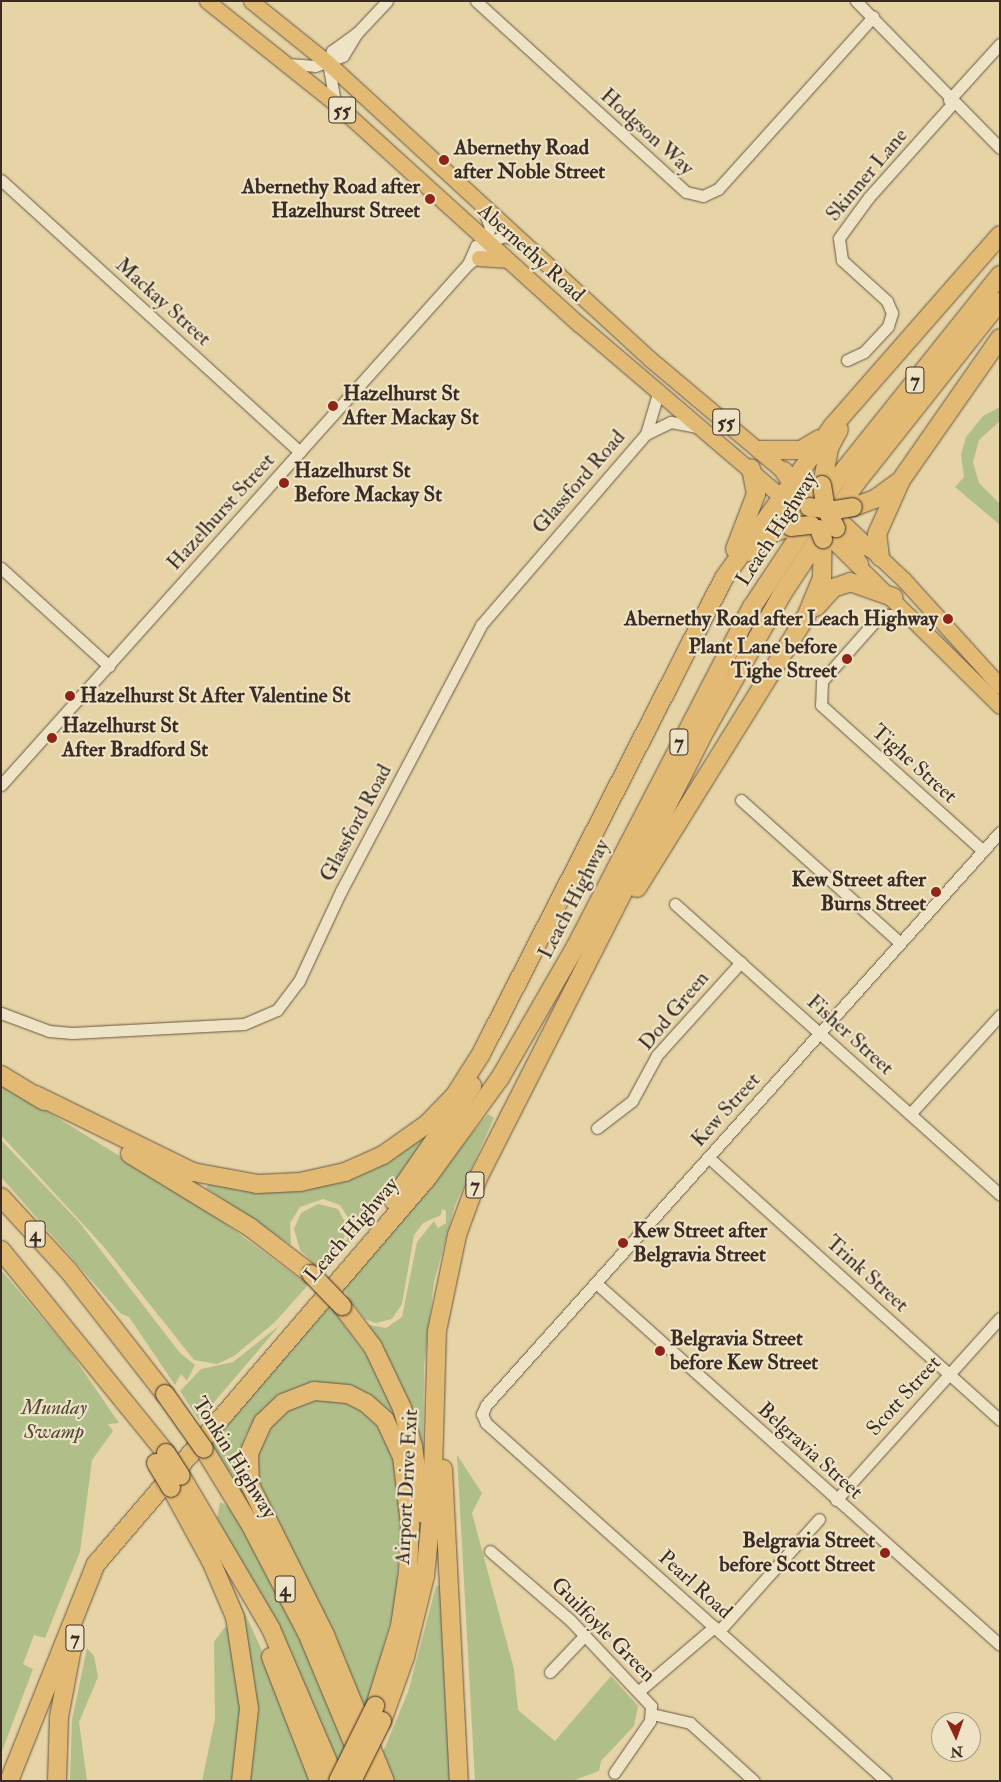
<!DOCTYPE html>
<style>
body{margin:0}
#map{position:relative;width:1001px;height:1782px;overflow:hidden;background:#e6d4a6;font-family:"IM FELL Double Pica",serif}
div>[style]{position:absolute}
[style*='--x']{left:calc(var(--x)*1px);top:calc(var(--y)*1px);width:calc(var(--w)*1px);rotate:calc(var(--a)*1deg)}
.green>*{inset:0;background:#b0be8a}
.roads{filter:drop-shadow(0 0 1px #655645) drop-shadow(0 0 1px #655645)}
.minor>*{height:11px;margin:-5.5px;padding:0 5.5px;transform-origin:5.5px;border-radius:5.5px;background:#efe3c5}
.major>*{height:15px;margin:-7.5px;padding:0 7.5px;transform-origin:7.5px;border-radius:7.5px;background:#e3ba73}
.highway>*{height:18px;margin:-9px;padding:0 9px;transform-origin:9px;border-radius:9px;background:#e3ba73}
.bridges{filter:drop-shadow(0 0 1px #3a2c25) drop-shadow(0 0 1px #3a2c25)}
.highway-bridge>*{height:18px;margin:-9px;padding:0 9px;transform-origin:9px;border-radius:9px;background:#e3ba73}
.dots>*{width:14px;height:14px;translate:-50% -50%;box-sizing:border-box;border:2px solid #efe3c5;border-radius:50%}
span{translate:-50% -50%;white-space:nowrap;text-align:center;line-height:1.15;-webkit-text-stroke:4.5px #efe3c5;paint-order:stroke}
.shield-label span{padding:1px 4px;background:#efe3c5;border:1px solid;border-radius:4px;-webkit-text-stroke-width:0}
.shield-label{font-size:20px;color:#3a2c25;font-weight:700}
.street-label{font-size:21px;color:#3a2c25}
.poi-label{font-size:21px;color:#3a2c25;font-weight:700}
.left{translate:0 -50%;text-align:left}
.right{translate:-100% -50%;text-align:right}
.park-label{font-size:21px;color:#524939;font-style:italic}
.frame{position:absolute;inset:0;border:2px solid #3a2c25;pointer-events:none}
.north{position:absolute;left:931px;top:1712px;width:50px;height:50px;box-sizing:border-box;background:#efe3c5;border:1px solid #a79a85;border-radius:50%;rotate:177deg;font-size:14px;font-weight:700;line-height:20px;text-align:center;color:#3a2c25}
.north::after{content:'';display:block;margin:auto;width:18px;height:22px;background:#8f2418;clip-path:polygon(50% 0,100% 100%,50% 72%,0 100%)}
</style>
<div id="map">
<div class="green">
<i style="clip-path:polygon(1000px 407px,1000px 421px,979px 440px,973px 462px,979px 483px,1000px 504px,1000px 525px,955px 487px,964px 477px,961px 455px,966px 437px,983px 416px)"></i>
<i style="clip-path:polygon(1px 1083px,204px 1208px,308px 1285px,275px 1322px,234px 1356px,217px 1364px,194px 1360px,104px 1247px,1px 1135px)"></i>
<i style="clip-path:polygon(488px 1114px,494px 1118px,455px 1205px,434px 1282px,424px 1366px,423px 1460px,363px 1324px,386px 1328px,402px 1317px,417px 1242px,434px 1221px,438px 1228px,446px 1223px,446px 1211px,442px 1209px,441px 1215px,423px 1223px,414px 1235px,402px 1304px,392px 1319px,376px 1323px,365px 1319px,343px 1289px)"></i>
<i style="clip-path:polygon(436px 1122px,397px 1182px,325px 1274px,350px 1234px,351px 1222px,340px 1205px,323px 1199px,300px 1207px,290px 1223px,291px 1245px,206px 1188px,210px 1182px,291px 1187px)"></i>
<i style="clip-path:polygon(1px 1140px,79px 1222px,180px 1353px,195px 1365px,187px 1381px,181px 1374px,175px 1385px,129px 1317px,120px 1313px,1px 1177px)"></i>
<i style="clip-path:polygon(318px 1204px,338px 1209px,347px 1226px,343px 1241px,321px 1270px,300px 1250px,294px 1229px,301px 1213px)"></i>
<i style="clip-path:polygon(1px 1270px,69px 1350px,119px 1423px,108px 1424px,113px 1431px,92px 1460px,80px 1552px,45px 1638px,34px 1635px,23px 1664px,33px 1669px,1px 1754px)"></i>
<i style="clip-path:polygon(330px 1306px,376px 1368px,399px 1427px,353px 1387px,314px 1383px,289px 1391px,264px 1408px,245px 1436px,240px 1459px,245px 1491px,241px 1492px,207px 1438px)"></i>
<i style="clip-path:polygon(280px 1325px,239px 1373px,199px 1420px,180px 1391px,201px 1369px,233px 1362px)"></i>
<i style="clip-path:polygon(339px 1396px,377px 1418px,392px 1450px,401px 1506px,396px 1603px,365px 1711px,253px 1474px,266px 1425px,298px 1400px)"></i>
<i style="clip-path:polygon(457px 1455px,482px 1493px,472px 1513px,514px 1669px,518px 1710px,555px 1741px,611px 1676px,638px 1706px,634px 1726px,601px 1761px,599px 1771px,572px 1781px,475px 1781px)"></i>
<i style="clip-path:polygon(220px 1502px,232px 1509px,282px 1597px,349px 1746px,337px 1768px,284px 1642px,217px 1518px)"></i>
<i style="clip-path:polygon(230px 1581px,259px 1644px,313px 1781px,247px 1781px,250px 1766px,226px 1584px)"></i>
<i style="clip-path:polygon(443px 1585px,451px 1781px,392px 1781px,382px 1754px,408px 1692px,436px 1586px)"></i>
<i style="clip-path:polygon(225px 1627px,232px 1631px,242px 1714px,234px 1781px,202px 1781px,215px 1719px,214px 1642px)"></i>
<i style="clip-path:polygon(87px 1648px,94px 1656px,98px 1677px,79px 1722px,87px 1781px,70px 1781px,72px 1720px)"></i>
</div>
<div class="roads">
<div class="minor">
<i style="--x:476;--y:1;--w:284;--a:42.3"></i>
<i style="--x:686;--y:192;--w:17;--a:13"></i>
<i style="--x:703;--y:196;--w:17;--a:-25"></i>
<i style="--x:718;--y:189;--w:232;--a:-48"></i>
<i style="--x:856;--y:1;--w:206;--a:45.6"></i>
<i style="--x:288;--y:64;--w:27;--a:4"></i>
<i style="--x:315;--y:66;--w:30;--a:-20"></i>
<i style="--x:343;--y:56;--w:27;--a:-59"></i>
<i style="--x:357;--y:33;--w:44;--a:-46.8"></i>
<i style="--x:949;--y:100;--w:76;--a:-47.7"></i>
<i style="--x:335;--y:102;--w:40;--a:-100"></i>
<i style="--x:328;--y:63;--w:13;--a:-72"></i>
<i style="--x:332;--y:51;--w:31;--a:-36"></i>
<i style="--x:1;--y:180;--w:404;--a:42.3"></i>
<i style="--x:468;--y:264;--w:20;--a:-66"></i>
<i style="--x:476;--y:246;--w:31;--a:-19"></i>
<i style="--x:505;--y:236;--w:14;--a:21"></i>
<i style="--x:847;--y:360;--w:19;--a:-25"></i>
<i style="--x:864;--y:352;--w:35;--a:-47"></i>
<i style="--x:888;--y:326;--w:14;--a:-73"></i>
<i style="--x:892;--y:313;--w:13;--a:-113"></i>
<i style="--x:887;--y:301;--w:61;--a:-137.7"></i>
<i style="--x:842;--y:260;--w:22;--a:-98"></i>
<i style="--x:839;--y:238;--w:51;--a:-53.8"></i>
<i style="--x:869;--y:197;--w:126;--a:-48.2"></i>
<i style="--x:646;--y:434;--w:28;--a:-26"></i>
<i style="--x:671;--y:422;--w:31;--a:11"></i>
<i style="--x:1;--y:568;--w:146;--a:42.2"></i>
<i style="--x:911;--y:615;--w:25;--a:180"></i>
<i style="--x:886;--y:615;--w:11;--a:153"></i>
<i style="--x:876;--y:620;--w:81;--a:131.5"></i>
<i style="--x:822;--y:681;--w:24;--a:92"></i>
<i style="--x:821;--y:705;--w:218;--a:42"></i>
<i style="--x:1;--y:785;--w:700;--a:-48.13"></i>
<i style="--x:468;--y:264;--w:19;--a:-36"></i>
<i style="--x:483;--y:253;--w:27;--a:-75"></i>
<i style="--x:490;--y:227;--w:22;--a:-111"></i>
<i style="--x:741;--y:800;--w:212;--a:41.9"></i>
<i style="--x:675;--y:904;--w:436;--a:41.8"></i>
<i style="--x:1;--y:1013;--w:51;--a:20.6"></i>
<i style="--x:49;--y:1031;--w:23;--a:5"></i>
<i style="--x:72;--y:1033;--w:172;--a:-3"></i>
<i style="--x:244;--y:1024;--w:36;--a:-23"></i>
<i style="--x:277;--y:1010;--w:36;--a:-53"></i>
<i style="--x:299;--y:981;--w:99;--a:-65"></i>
<i style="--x:341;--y:891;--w:301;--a:-62.2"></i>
<i style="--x:481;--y:625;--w:252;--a:-49.2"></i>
<i style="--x:646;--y:434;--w:46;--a:-73.5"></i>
<i style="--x:910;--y:1114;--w:134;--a:-47.7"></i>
<i style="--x:597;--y:1128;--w:44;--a:-37.6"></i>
<i style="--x:632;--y:1101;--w:52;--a:-61.5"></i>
<i style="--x:657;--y:1055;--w:125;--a:-47.9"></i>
<i style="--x:708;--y:1157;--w:393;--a:42"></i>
<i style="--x:596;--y:1283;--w:542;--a:41.86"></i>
<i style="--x:836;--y:1500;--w:245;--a:-48"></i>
<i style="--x:490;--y:1551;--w:107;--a:40.8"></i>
<i style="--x:571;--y:1621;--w:117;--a:46.7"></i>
<i style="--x:651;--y:1706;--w:15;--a:94"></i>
<i style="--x:650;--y:1721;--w:63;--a:124.7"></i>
<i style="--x:719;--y:1631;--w:150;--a:-48.2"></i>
<i style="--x:550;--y:1672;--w:51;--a:-46.6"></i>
<i style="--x:639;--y:1691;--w:99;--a:-40.5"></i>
<i style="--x:652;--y:1714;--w:39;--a:13"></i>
<i style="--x:690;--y:1723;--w:86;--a:42.2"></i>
<i style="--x:886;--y:1781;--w:537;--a:-138.17"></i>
<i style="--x:486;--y:1423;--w:10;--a:-114"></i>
<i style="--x:482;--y:1414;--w:10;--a:-66"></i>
<i style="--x:486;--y:1405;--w:770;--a:-48.11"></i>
</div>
<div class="major">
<i style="--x:207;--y:1;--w:165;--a:38.6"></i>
<i style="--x:336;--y:104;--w:328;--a:42.2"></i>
<i style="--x:579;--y:324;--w:296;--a:40.5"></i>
<i style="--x:251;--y:1;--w:99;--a:38.8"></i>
<i style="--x:328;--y:63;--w:437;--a:42.6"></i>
<i style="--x:650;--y:359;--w:214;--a:40.1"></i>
<i style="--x:479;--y:258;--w:27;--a:4"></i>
<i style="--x:839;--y:519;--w:89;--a:43.2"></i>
<i style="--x:904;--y:580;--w:143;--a:47.8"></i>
<i style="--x:824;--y:532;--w:247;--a:44.7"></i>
</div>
<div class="highway">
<i style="--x:760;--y:450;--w:41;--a:0"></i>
<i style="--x:801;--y:450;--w:21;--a:-31"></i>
<i style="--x:784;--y:471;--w:50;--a:56.3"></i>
<i style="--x:822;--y:485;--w:38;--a:-79"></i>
<i style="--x:829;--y:448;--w:21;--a:-62"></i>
<i style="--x:853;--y:507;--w:23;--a:-20"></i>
<i style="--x:875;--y:499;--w:29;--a:-36"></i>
<i style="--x:833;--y:528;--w:44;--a:28.3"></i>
<i style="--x:836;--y:528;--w:43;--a:57.4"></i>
<i style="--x:735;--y:549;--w:59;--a:-69.1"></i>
<i style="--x:756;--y:494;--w:26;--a:-101"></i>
<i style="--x:748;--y:552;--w:33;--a:-38"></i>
<i style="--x:774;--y:532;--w:18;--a:-16"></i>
<i style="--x:880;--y:557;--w:23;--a:-97"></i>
<i style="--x:877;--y:534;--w:59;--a:-66"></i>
<i style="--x:901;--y:480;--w:173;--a:-55.1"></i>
<i style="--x:816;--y:607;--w:25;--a:-48"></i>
<i style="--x:833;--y:588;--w:18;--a:-19"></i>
<i style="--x:850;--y:582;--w:46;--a:19.2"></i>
<i style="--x:637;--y:888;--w:319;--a:-58.1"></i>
<i style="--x:806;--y:617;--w:42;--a:-67.7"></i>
<i style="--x:822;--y:578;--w:39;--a:-89"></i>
<i style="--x:1;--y:1075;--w:50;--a:31.2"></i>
<i style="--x:36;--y:1095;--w:175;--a:26.1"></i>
<i style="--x:193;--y:1172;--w:65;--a:10.6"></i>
<i style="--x:257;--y:1184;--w:43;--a:-2.7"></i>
<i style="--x:300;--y:1182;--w:46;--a:-12.5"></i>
<i style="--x:345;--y:1172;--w:42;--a:-24.1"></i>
<i style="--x:383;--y:1155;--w:54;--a:-35.2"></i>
<i style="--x:427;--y:1124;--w:40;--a:-46"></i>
<i style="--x:455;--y:1095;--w:49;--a:-57.6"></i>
<i style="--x:481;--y:1054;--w:534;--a:-62.96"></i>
<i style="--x:724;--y:578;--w:186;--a:-54.4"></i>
<i style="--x:832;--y:427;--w:255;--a:-48.8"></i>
<i style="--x:130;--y:1154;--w:142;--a:31.4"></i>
<i style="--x:251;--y:1228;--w:76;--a:37.5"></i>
<i style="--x:1;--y:1197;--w:99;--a:47.5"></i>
<i style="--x:68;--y:1270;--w:157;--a:52"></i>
<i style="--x:393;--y:1200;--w:139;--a:-55.3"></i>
<i style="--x:1;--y:1250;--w:262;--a:50.9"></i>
<i style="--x:342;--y:1306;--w:51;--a:52.9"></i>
<i style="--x:373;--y:1347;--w:68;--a:64.6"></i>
<i style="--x:402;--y:1408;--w:40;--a:74"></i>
<i style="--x:413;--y:1446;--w:68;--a:82.3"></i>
<i style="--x:204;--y:1449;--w:88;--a:58.5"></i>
<i style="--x:250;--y:1524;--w:123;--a:62.4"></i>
<i style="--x:307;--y:1633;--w:160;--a:67.3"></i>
<i style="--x:443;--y:1469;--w:312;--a:87.1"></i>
<i style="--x:181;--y:1476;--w:178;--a:59.5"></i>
<i style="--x:271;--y:1629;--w:165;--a:66.8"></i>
<i style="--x:171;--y:1488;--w:83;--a:61.3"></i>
<i style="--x:211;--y:1561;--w:61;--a:66.8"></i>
<i style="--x:235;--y:1617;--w:93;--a:81.3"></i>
<i style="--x:249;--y:1709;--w:72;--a:96.3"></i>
<i style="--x:271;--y:1657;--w:133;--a:68.8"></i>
<i style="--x:375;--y:1706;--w:84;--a:-72.6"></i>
<i style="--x:400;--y:1626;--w:55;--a:-81.6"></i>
<i style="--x:408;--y:1572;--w:48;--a:-87.6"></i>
<i style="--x:410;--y:1524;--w:67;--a:-96.8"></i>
<i style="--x:402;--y:1457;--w:41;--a:-114.7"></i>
<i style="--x:385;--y:1420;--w:25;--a:-138"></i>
<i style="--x:366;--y:1403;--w:20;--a:-153"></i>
<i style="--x:348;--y:1394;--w:34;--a:-175"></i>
<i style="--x:314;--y:1391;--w:33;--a:159"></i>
<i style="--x:283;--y:1403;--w:28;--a:136"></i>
<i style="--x:263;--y:1422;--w:35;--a:114"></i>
<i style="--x:249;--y:1454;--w:31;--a:88"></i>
<i style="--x:250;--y:1485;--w:168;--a:63.4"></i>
<i style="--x:325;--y:1635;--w:158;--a:67.7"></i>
<i style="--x:382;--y:1721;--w:68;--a:-70.2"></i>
<i style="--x:405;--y:1657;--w:83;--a:-76.1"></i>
<i style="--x:425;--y:1576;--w:69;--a:-84.2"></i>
<i style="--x:432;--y:1507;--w:176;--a:-88.4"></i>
<i style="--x:437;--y:1331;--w:98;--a:-78.2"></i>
<i style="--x:457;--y:1235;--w:61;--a:-69.8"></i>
<i style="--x:478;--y:1178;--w:493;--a:-63.1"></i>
<i style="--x:701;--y:738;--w:165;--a:-60.6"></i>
<i style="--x:782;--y:594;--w:132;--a:-56.4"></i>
<i style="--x:855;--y:484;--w:233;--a:-51.6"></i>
<i style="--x:9;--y:1781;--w:234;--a:-68.2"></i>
<i style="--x:96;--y:1564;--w:510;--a:-49.37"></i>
<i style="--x:428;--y:1177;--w:122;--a:-54"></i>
<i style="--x:500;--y:1078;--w:152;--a:-60.1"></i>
<i style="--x:576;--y:946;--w:382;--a:-62.6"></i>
<i style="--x:752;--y:607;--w:152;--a:-56.5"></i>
<i style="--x:836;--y:480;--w:263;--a:-51.3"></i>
<i style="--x:57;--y:1781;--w:64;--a:-88.2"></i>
<i style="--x:59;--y:1717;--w:75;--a:-79.3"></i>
</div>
</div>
<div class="bridges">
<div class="highway-bridge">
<i style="--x:822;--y:485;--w:19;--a:81"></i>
<i style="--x:809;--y:507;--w:14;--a:8"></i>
<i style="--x:835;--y:510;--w:18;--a:-9"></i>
<i style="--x:829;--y:515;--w:15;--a:62"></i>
<i style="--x:791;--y:527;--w:20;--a:-6"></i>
<i style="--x:819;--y:529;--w:11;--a:68"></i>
<i style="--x:311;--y:1274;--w:45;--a:45.9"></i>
<i style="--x:165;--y:1394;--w:67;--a:54.7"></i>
<i style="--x:166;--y:1453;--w:27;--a:57"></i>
<i style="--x:156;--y:1463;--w:29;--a:59"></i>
<i style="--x:338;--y:1781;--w:84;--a:-63.7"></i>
<i style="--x:352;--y:1781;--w:67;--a:-63.4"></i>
</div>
</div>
<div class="dots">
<i style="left:444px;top:160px;background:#8f2418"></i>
<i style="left:430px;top:199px;background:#8f2418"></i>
<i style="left:333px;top:406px;background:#8f2418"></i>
<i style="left:284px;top:483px;background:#8f2418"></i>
<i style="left:948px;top:619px;background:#8f2418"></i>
<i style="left:847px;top:659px;background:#8f2418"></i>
<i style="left:70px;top:696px;background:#8f2418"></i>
<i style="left:52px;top:738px;background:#8f2418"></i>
<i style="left:936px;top:892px;background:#8f2418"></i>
<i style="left:623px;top:1243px;background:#8f2418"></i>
<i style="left:660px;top:1351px;background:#8f2418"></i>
<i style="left:885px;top:1553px;background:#8f2418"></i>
</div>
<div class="shield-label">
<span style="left:342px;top:110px">55</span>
<span style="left:915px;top:380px">7</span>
<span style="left:726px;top:422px">55</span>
<span style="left:679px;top:742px">7</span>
<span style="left:475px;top:1185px">7</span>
<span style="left:35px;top:1234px">4</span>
<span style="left:285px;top:1589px">4</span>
<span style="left:75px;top:1638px">7</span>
</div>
<div class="street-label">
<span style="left:647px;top:132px;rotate:42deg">Hodgson Way</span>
<span style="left:867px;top:175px;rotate:-50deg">Skinner Lane</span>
<span style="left:531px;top:253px;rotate:42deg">Abernethy Road</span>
<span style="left:163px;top:302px;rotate:42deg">Mackay Street</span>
<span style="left:579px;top:482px;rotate:-49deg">Glassford Road</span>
<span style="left:221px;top:512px;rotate:-48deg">Hazelhurst Street</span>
<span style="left:777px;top:529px;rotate:-57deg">Leach Highway</span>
<span style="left:914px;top:764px;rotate:42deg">Tighe Street</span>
<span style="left:356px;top:823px;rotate:-62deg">Glassford Road</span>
<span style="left:574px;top:899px;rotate:-63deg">Leach Highway</span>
<span style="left:674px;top:1011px;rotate:-50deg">Dod Green</span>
<span style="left:850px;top:1035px;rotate:42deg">Fisher Street</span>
<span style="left:726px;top:1110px;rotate:-48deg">Kew Street</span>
<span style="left:352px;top:1230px;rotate:-49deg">Leach Highway</span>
<span style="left:867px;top:1274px;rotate:42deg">Trink Street</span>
<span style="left:904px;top:1396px;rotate:-48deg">Scott Street</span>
<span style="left:810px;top:1451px;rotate:42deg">Belgravia Street</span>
<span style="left:234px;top:1458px;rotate:58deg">Tonkin Highway</span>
<span style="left:407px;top:1487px;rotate:-87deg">Airport Drive Exit</span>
<span style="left:695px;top:1585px;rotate:42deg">Pearl Road</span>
<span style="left:603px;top:1630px;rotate:45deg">Guilfoyle Green</span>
</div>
<div class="poi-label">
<span class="left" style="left:454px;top:160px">Abernethy Road<br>after Noble Street</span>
<span class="right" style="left:420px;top:199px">Abernethy Road after<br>Hazelhurst Street</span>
<span class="left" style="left:343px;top:406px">Hazelhurst St<br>After Mackay St</span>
<span class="left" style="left:294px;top:483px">Hazelhurst St<br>Before Mackay St</span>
<span class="right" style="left:938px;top:619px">Abernethy Road after Leach Highway</span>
<span class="right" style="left:837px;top:659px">Plant Lane before<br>Tighe Street</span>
<span class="left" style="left:80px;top:696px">Hazelhurst St After Valentine St</span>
<span class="left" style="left:62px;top:738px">Hazelhurst St<br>After Bradford St</span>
<span class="right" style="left:926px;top:892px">Kew Street after<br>Burns Street</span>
<span class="left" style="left:633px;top:1243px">Kew Street after<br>Belgravia Street</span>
<span class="left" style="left:670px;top:1351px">Belgravia Street<br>before Kew Street</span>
<span class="right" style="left:875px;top:1553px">Belgravia Street<br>before Scott Street</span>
</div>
<div class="park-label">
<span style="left:54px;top:1420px">Munday<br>Swamp</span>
</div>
<div class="frame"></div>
<div class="north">N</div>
</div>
